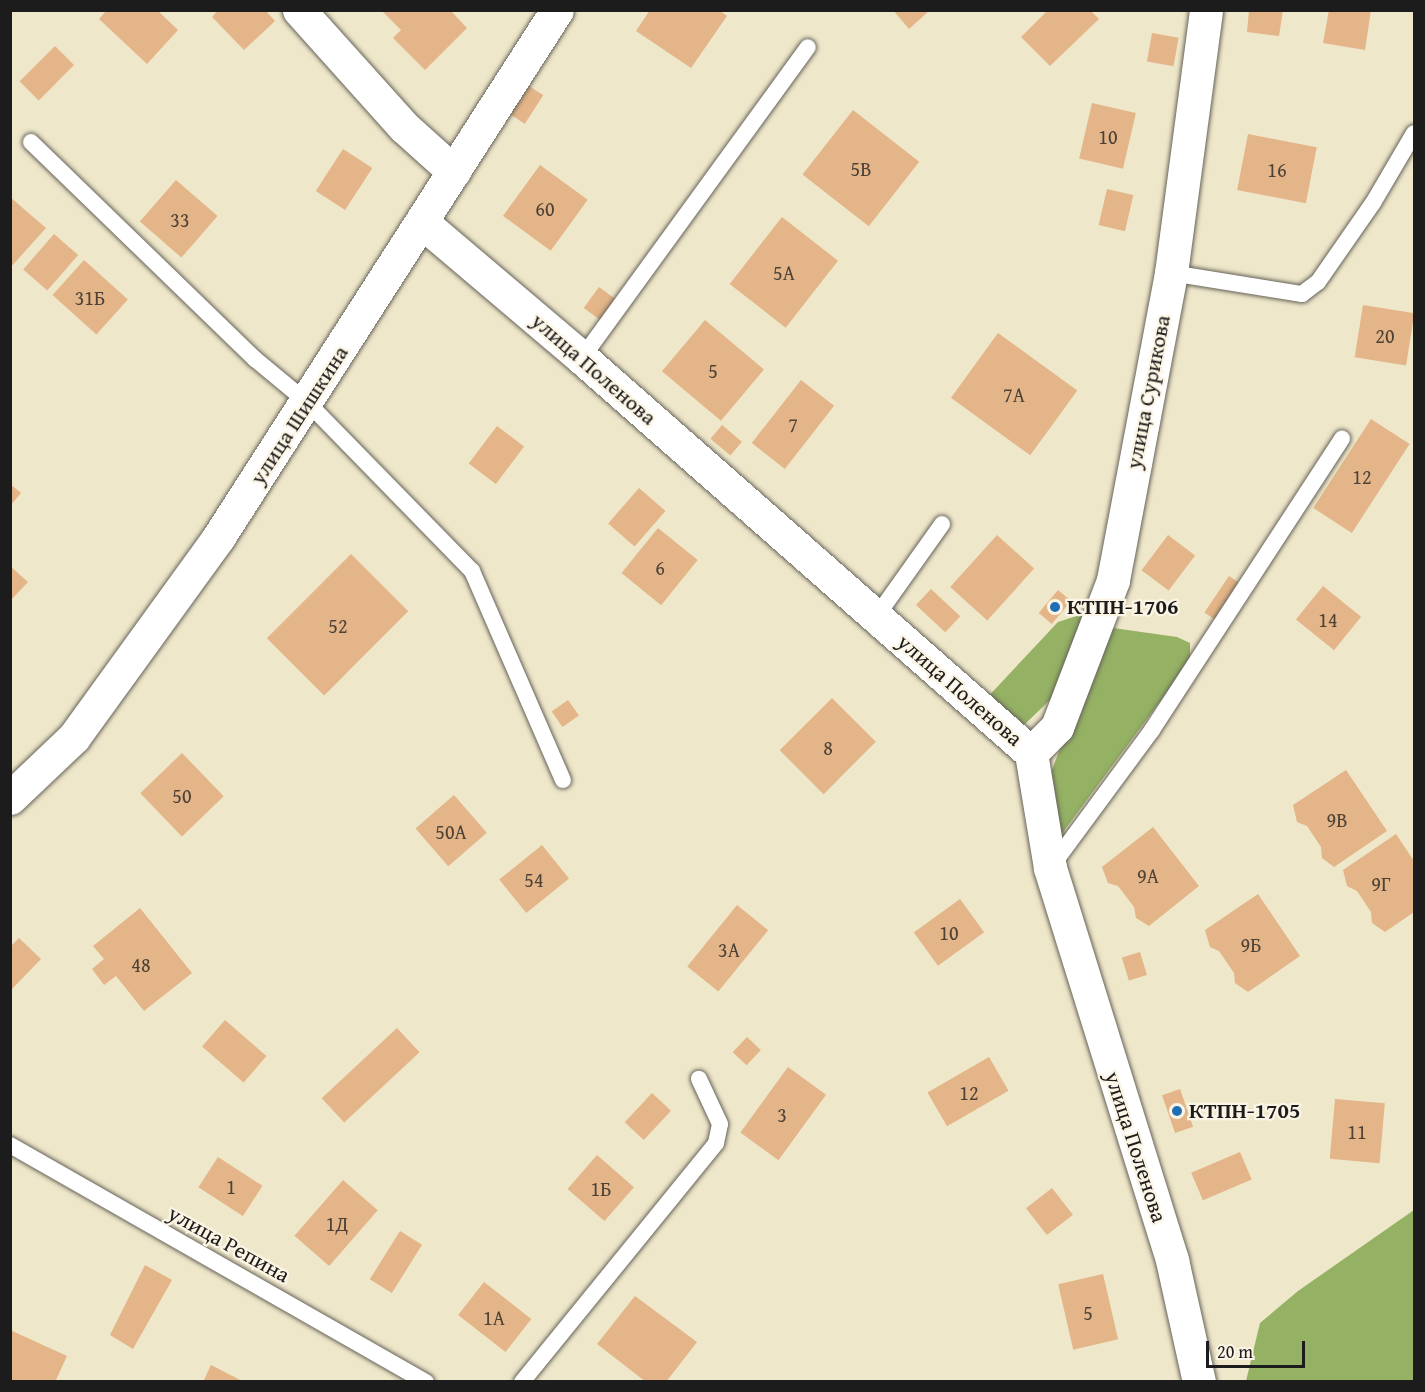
<!DOCTYPE html>
<meta charset="utf-8">
<style>
body{margin:0}
#map{position:relative;width:1425px;height:1392px;overflow:hidden;background:#efe7ca;font-family:"Gentium Book Plus",serif}
div>[style]{position:absolute}
[style*='--x']{left:calc(var(--x)*1px);top:calc(var(--y)*1px);width:calc(var(--w)*1px);rotate:calc(var(--a)*1deg)}
.forest>*{inset:0;background:#94b164}
.building>*{inset:0;background:#e3b588;transform-origin:0 0}
.roads{filter:drop-shadow(0 0 2px #666359) drop-shadow(0 0 2px #666359)}
.lane>*{height:16px;margin:-8px;padding:0 8px;transform-origin:8px;border-radius:8px;background:#fff}
.street>*{height:33px;margin:-16.5px;padding:0 16.5px;transform-origin:16.5px;border-radius:16.5px;background:#fff}
.dots>*{width:16px;height:16px;translate:-50% -50%;box-sizing:border-box;border:3px solid #fcf5e5;border-radius:50%}
span{translate:-50% -50%;white-space:nowrap;text-align:center;line-height:1.15;-webkit-text-stroke:4.5px #fcf5e5;paint-order:stroke}
.number-label{font-size:20px;color:#4e4237}
.number-label span{-webkit-text-stroke-width:0}
.street-label{font-size:22px;color:#1c1c1c}
.poi-label{font-size:22px;color:#1c1c1c;font-weight:700}
.left{translate:0 -50%;text-align:left}
.frame{position:absolute;inset:0;border:12px solid #1c1c1c;pointer-events:none}
.scale{position:absolute;left:1206px;top:1341px;width:99px;height:27px;box-sizing:border-box;border:3px solid #1c1c1c;border-top:0;padding-left:8px;font-size:18px;line-height:21px;white-space:nowrap;color:#1c1c1c;-webkit-text-stroke:4px #fcf5e5;paint-order:stroke}
</style>
<div id="map">
<div class="forest">
<i style="clip-path:polygon(1089px 612px,1052px 698px,1025px 724px,1010px 727px,984px 701px,1058px 622px)"></i>
<i style="clip-path:polygon(1106px 627px,1177px 637px,1190px 643px,1190px 661px,1063px 832px,1058px 833px,1041px 799px)"></i>
<i style="clip-path:polygon(1414px 1210px,1414px 1381px,1246px 1381px,1260px 1323px,1298px 1291px)"></i>
</div>
<div class="building">
<i style="clip-path:polygon(107px 10px,157px 10px,178px 30px,147px 64px,99px 19px)"></i>
<i style="clip-path:polygon(218px 10px,265px 10px,275px 21px,244px 50px,212px 17px)"></i>
<i style="clip-path:polygon(381px 10px,450px 10px,467px 28px,425px 70px,393px 38px,401px 30px)"></i>
<i style="clip-path:polygon(650px 10px,719px 10px,727px 16px,691px 68px,636px 31px)"></i>
<i style="clip-path:polygon(893px 10px,930px 10px,909px 29px)"></i>
<i style="clip-path:polygon(1048px 10px,1090px 10px,1099px 19px,1050px 66px,1021px 37px)"></i>
<i style="clip-path:polygon(1249px 10px,1283px 10px,1279px 36px,1247px 32px)"></i>
<i style="clip-path:polygon(1329px 10px,1371px 10px,1365px 50px,1323px 43px)"></i>
<i style="left:1152px;top:33px;width:27px;height:29px;rotate:10deg"></i>
<i style="left:55px;top:46px;width:27px;height:50px;rotate:45deg"></i>
<i style="left:529px;top:86px;width:17px;height:34px;rotate:33deg"></i>
<i style="left:1092px;top:103px;width:45px;height:57px;rotate:13deg"></i>
<i style="left:853px;top:110px;width:84px;height:82px;rotate:38deg"></i>
<i style="left:1248px;top:134px;width:70px;height:57px;rotate:11deg"></i>
<i style="left:343px;top:149px;width:35px;height:50px;rotate:33deg"></i>
<i style="left:540px;top:165px;width:59px;height:63px;rotate:36deg"></i>
<i style="left:176px;top:180px;width:55px;height:55px;rotate:41deg"></i>
<i style="left:1107px;top:189px;width:27px;height:37px;rotate:13deg"></i>
<i style="clip-path:polygon(10px 197px,46px 228px,10px 268px)"></i>
<i style="left:782px;top:217px;width:71px;height:85px;rotate:38deg"></i>
<i style="left:54px;top:234px;width:32px;height:47px;rotate:41deg"></i>
<i style="left:84px;top:260px;width:59px;height:47px;rotate:42deg"></i>
<i style="left:599px;top:287px;width:22px;height:26px;rotate:36deg"></i>
<i style="left:1363px;top:305px;width:52px;height:53px;rotate:9deg"></i>
<i style="left:705px;top:320px;width:77px;height:67px;rotate:40deg"></i>
<i style="left:998px;top:333px;width:98px;height:80px;rotate:36deg"></i>
<i style="left:801px;top:380px;width:42px;height:80px;rotate:38deg"></i>
<i style="left:1371px;top:419px;width:46px;height:106px;rotate:33deg"></i>
<i style="left:722px;top:425px;width:26px;height:18px;rotate:40deg"></i>
<i style="left:497px;top:426px;width:34px;height:47px;rotate:37deg"></i>
<i style="clip-path:polygon(10px 484px,21px 493px,10px 506px)"></i>
<i style="left:639px;top:488px;width:35px;height:47px;rotate:41deg"></i>
<i style="left:658px;top:528px;width:51px;height:58px;rotate:39deg"></i>
<i style="left:997px;top:535px;width:50px;height:70px;rotate:42deg"></i>
<i style="left:1168px;top:535px;width:34px;height:44px;rotate:37deg"></i>
<i style="left:351px;top:554px;width:81px;height:119px;rotate:45deg"></i>
<i style="clip-path:polygon(10px 566px,28px 582px,10px 601px)"></i>
<i style="left:1229px;top:576px;width:18px;height:44px;rotate:34deg"></i>
<i style="left:1323px;top:586px;width:49px;height:43px;rotate:39deg"></i>
<i style="left:931px;top:589px;width:40px;height:22px;rotate:43deg"></i>
<i style="left:1058px;top:590px;width:17px;height:30px;rotate:40deg"></i>
<i style="left:832px;top:698px;width:62px;height:74px;rotate:45deg"></i>
<i style="left:568px;top:700px;width:19px;height:20px;rotate:55deg"></i>
<i style="left:182px;top:753px;width:60px;height:58px;rotate:46deg"></i>
<i style="clip-path:polygon(1346px 770px,1387px 831px,1334px 867px,1322px 858px,1321px 847px,1307px 826px,1297px 822px,1293px 805px)"></i>
<i style="left:454px;top:795px;width:50px;height:51px;rotate:49deg"></i>
<i style="clip-path:polygon(1153px 827px,1199px 886px,1149px 926px,1136px 918px,1134px 907px,1118px 886px,1108px 883px,1102px 867px)"></i>
<i style="clip-path:polygon(1396px 834px,1414px 861px,1414px 912px,1385px 932px,1372px 923px,1371px 912px,1357px 891px,1347px 886px,1343px 870px)"></i>
<i style="left:542px;top:845px;width:43px;height:55px;rotate:51deg"></i>
<i style="clip-path:polygon(1258px 894px,1300px 956px,1248px 992px,1235px 983px,1234px 973px,1219px 951px,1210px 947px,1205px 930px)"></i>
<i style="left:960px;top:899px;width:41px;height:57px;rotate:54deg"></i>
<i style="left:737px;top:905px;width:40px;height:79px;rotate:39deg"></i>
<i style="clip-path:polygon(140px 908px,192px 973px,144px 1011px,116px 976px,104px 985px,92px 969px,104px 959px,93px 946px)"></i>
<i style="clip-path:polygon(19px 938px,41px 959px,10px 991px,10px 947px)"></i>
<i style="left:1140px;top:952px;width:24px;height:19px;rotate:73deg"></i>
<i style="left:225px;top:1020px;width:55px;height:35px;rotate:41deg"></i>
<i style="left:397px;top:1028px;width:33px;height:103px;rotate:47deg"></i>
<i style="left:747px;top:1037px;width:19px;height:21px;rotate:43deg"></i>
<i style="left:989px;top:1057px;width:39px;height:71px;rotate:60deg"></i>
<i style="left:788px;top:1067px;width:47px;height:81px;rotate:36deg"></i>
<i style="left:1180px;top:1089px;width:40px;height:19px;rotate:71deg"></i>
<i style="left:652px;top:1093px;width:26px;height:40px;rotate:43deg"></i>
<i style="left:1335px;top:1099px;width:50px;height:60px;rotate:5deg"></i>
<i style="left:1240px;top:1152px;width:30px;height:53px;rotate:67deg"></i>
<i style="left:597px;top:1155px;width:49px;height:45px;rotate:41deg"></i>
<i style="left:218px;top:1157px;width:53px;height:36px;rotate:33deg"></i>
<i style="left:343px;top:1180px;width:46px;height:74px;rotate:41deg"></i>
<i style="left:1052px;top:1188px;width:34px;height:33px;rotate:52deg"></i>
<i style="left:400px;top:1231px;width:26px;height:57px;rotate:32deg"></i>
<i style="clip-path:polygon(145px 1265px,172px 1280px,133px 1349px,110px 1335px)"></i>
<i style="left:1103px;top:1274px;width:67px;height:46px;rotate:77deg"></i>
<i style="left:484px;top:1282px;width:60px;height:42px;rotate:38deg"></i>
<i style="clip-path:polygon(635px 1296px,697px 1342px,666px 1382px,646px 1382px,597px 1344px)"></i>
<i style="clip-path:polygon(10px 1330px,67px 1356px,55px 1382px,10px 1382px)"></i>
<i style="clip-path:polygon(211px 1365px,244px 1382px,203px 1382px)"></i>
</div>
<div class="roads">
<div class="lane">
<i style="--x:31;--y:142;--w:312;--a:44.1"></i>
<i style="--x:255;--y:359;--w:69;--a:39.7"></i>
<i style="--x:308;--y:403;--w:235;--a:45.7"></i>
<i style="--x:472;--y:571;--w:228;--a:66.5"></i>
<i style="--x:1171;--y:273;--w:133;--a:9.1"></i>
<i style="--x:1302;--y:294;--w:20;--a:-37"></i>
<i style="--x:1318;--y:282;--w:96;--a:-55.2"></i>
<i style="--x:1373;--y:203;--w:81;--a:-59.6"></i>
<i style="--x:582;--y:358;--w:384;--a:-54"></i>
<i style="--x:876;--y:617;--w:114;--a:-54.6"></i>
<i style="--x:1051;--y:867;--w:170;--a:-53.6"></i>
<i style="--x:1152;--y:730;--w:348;--a:-56.9"></i>
<i style="--x:10;--y:1145;--w:479;--a:29.7"></i>
<i style="--x:522;--y:1382;--w:308;--a:-50.9"></i>
<i style="--x:716;--y:1143;--w:19;--a:-78"></i>
<i style="--x:720;--y:1124;--w:50;--a:-115"></i>
</div>
<div class="street">
<i style="--x:299;--y:10;--w:157;--a:48.1"></i>
<i style="--x:404;--y:127;--w:67;--a:42"></i>
<i style="--x:423;--y:223;--w:209;--a:40.3"></i>
<i style="--x:582;--y:358;--w:598;--a:41.34"></i>
<i style="--x:1031;--y:753;--w:117;--a:80.6"></i>
<i style="--x:1050;--y:868;--w:411;--a:72.7"></i>
<i style="--x:1172;--y:1260;--w:125;--a:77.5"></i>
<i style="--x:1031;--y:753;--w:37;--a:-45"></i>
<i style="--x:1057;--y:727;--w:157;--a:-69.1"></i>
<i style="--x:1113;--y:580;--w:312;--a:-79.3"></i>
<i style="--x:1171;--y:273;--w:265;--a:-82.4"></i>
<i style="--x:10;--y:798;--w:88;--a:-43.6"></i>
<i style="--x:74;--y:737;--w:246;--a:-54.1"></i>
<i style="--x:218;--y:538;--w:627;--a:-57.3"></i>
</div>
</div>
<div class="dots">
<i style="left:1055px;top:607px;background:#1f6fb2"></i>
<i style="left:1177px;top:1111px;background:#1f6fb2"></i>
</div>
<div class="number-label">
<span style="left:1108px;top:136px">10</span>
<span style="left:861px;top:168px">5В</span>
<span style="left:1277px;top:169px">16</span>
<span style="left:545px;top:208px">60</span>
<span style="left:180px;top:219px">33</span>
<span style="left:784px;top:272px">5А</span>
<span style="left:90px;top:297px">31Б</span>
<span style="left:1385px;top:335px">20</span>
<span style="left:713px;top:370px">5</span>
<span style="left:1014px;top:394px">7А</span>
<span style="left:793px;top:424px">7</span>
<span style="left:1362px;top:476px">12</span>
<span style="left:660px;top:567px">6</span>
<span style="left:1328px;top:619px">14</span>
<span style="left:338px;top:625px">52</span>
<span style="left:828px;top:747px">8</span>
<span style="left:182px;top:795px">50</span>
<span style="left:1337px;top:819px">9В</span>
<span style="left:451px;top:831px">50А</span>
<span style="left:1148px;top:875px">9А</span>
<span style="left:534px;top:879px">54</span>
<span style="left:1381px;top:883px">9Г</span>
<span style="left:949px;top:932px">10</span>
<span style="left:1251px;top:944px">9Б</span>
<span style="left:729px;top:949px">3А</span>
<span style="left:141px;top:964px">48</span>
<span style="left:969px;top:1092px">12</span>
<span style="left:782px;top:1114px">3</span>
<span style="left:1357px;top:1131px">11</span>
<span style="left:231px;top:1186px">1</span>
<span style="left:601px;top:1188px">1Б</span>
<span style="left:337px;top:1223px">1Д</span>
<span style="left:1088px;top:1312px">5</span>
<span style="left:494px;top:1317px">1А</span>
</div>
<div class="street-label">
<span style="left:594px;top:369px;rotate:41deg">улица Поленова</span>
<span style="left:1148px;top:392px;rotate:-79deg">улица Сурикова</span>
<span style="left:299px;top:415px;rotate:-57deg">улица Шишкина</span>
<span style="left:960px;top:690px;rotate:41deg">улица Поленова</span>
<span style="left:1136px;top:1147px;rotate:72deg">улица Поленова</span>
<span style="left:229px;top:1244px;rotate:29deg">улица Репина</span>
</div>
<div class="poi-label">
<span class="left" style="left:1067px;top:607px">КТПН-1706</span>
<span class="left" style="left:1189px;top:1111px">КТПН-1705</span>
</div>
<div class="frame"></div>
<div class="scale">20 m</div>
</div>
